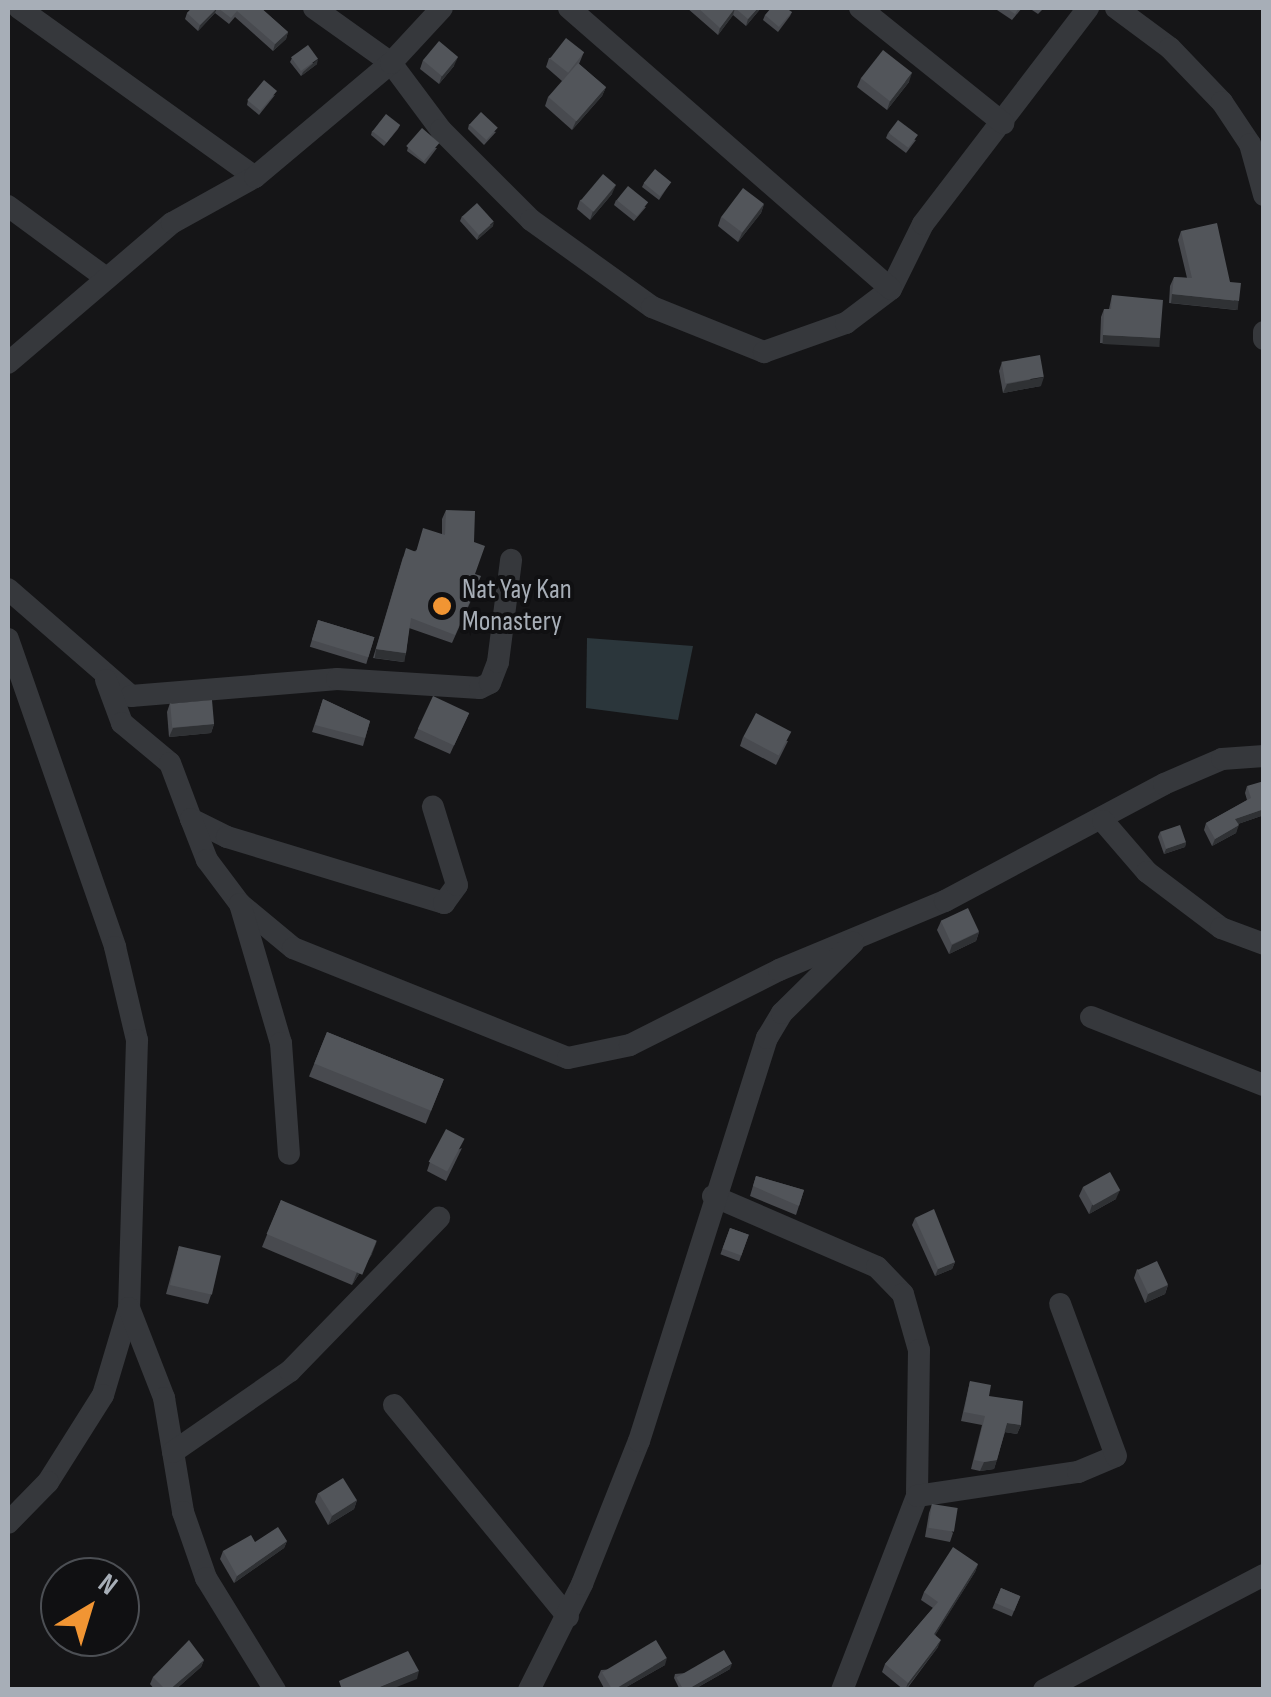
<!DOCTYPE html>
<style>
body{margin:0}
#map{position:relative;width:1271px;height:1697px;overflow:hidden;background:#151517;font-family:"Sofia Sans Condensed",sans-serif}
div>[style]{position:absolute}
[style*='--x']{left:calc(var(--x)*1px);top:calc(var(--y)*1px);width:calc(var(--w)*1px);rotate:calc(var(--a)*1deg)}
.water>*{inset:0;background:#2b363b}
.street>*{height:22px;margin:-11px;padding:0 11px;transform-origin:11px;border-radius:11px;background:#36383c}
.wall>*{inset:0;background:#484a4f;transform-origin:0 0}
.shaded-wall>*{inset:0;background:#2f3134;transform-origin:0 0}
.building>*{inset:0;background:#52555a;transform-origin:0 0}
.dots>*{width:28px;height:28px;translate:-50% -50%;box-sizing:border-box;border:5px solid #101012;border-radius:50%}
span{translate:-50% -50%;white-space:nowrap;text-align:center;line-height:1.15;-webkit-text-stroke:8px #101012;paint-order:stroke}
.poi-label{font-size:28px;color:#a7aeb7}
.left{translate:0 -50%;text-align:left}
.frame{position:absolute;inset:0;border:10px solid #a7aeb7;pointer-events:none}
.north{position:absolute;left:40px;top:1557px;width:100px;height:100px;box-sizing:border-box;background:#101012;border:2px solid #4c4f54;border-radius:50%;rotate:38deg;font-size:28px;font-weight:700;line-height:40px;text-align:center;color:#a7aeb7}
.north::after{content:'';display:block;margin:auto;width:35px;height:45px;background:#f19533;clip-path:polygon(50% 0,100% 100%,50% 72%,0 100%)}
</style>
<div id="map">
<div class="water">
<i style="clip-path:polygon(587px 638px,693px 646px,678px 720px,586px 708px)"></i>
</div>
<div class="street">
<i style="--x:19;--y:8;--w:290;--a:35.6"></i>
<i style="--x:314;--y:8;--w:95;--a:35.5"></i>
<i style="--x:391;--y:63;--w:84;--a:53.3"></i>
<i style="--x:441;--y:130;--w:127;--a:45"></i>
<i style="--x:531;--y:220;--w:149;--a:35.7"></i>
<i style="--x:652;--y:307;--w:121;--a:21.9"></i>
<i style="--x:764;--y:352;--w:87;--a:-19.5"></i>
<i style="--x:846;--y:323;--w:56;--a:-37.1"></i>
<i style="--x:891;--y:289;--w:72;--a:-63.8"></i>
<i style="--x:923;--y:224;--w:272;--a:-52.6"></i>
<i style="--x:569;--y:8;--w:427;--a:41.1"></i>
<i style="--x:860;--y:8;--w:184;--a:38.8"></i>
<i style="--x:1116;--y:8;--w:67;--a:36.5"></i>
<i style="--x:1170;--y:48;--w:75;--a:46.1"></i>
<i style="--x:1222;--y:102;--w:50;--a:56.3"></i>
<i style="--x:1250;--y:144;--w:53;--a:74.6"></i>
<i style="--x:8;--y:206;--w:122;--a:36.3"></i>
<i style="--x:1264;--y:332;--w:7;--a:90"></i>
<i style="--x:8;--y:363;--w:216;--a:-40.5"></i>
<i style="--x:172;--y:223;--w:95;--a:-29"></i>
<i style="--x:255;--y:177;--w:177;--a:-40"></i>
<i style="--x:391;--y:63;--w:75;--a:-47.2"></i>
<i style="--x:8;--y:589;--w:163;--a:41"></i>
<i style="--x:131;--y:696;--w:207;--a:-4.7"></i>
<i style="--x:337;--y:679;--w:143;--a:3.6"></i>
<i style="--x:480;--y:688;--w:11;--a:-27"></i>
<i style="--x:490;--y:683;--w:22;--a:-69"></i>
<i style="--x:498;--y:662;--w:103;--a:-82.7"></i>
<i style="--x:8;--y:639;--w:326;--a:70.8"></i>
<i style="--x:115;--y:947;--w:96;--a:76.7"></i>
<i style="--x:137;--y:1040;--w:268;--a:91.7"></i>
<i style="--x:129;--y:1308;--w:91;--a:106.6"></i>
<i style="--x:103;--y:1395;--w:103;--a:122.3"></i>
<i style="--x:48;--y:1482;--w:57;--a:134.3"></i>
<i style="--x:106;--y:680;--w:46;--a:69.6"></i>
<i style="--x:122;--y:723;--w:62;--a:39.8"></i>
<i style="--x:170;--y:763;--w:60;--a:69.4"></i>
<i style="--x:191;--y:819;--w:40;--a:26.6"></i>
<i style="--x:227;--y:837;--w:227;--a:16.9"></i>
<i style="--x:444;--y:903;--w:22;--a:-54"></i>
<i style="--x:457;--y:885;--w:82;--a:-107.1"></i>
<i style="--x:191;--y:819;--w:44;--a:68.7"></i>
<i style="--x:207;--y:860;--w:55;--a:53.1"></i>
<i style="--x:240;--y:904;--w:69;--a:39.7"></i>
<i style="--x:293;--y:948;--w:296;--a:21.8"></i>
<i style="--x:568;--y:1058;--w:63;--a:-11.8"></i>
<i style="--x:630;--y:1045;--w:167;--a:-26.7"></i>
<i style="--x:779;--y:970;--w:180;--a:-22.6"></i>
<i style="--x:945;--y:901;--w:248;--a:-28.1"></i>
<i style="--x:1164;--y:784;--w:63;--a:-23.3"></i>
<i style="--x:1222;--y:759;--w:42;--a:-4.1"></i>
<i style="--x:1103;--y:821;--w:67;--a:49.2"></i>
<i style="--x:1147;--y:872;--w:93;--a:37.1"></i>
<i style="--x:1221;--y:928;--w:46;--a:20.4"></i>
<i style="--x:240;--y:904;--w:145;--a:73.6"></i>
<i style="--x:281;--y:1043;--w:111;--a:85.9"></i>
<i style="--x:1091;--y:1017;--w:186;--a:21.5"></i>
<i style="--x:713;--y:1196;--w:179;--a:23.4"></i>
<i style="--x:877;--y:1267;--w:37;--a:46"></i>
<i style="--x:903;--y:1294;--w:58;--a:74.1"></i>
<i style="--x:919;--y:1350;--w:146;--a:90.8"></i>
<i style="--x:917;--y:1496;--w:208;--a:111.1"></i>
<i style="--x:129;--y:1308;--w:97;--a:68.7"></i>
<i style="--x:164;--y:1398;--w:116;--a:80.5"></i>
<i style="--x:183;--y:1512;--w:70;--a:70.8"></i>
<i style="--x:206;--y:1578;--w:132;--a:58.4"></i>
<i style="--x:394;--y:1405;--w:274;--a:50.6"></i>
<i style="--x:173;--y:1452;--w:142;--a:-34.7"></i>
<i style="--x:290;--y:1371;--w:214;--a:-45.8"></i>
<i style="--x:917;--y:1496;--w:163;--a:-8.5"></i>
<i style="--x:1078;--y:1472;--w:41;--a:-22.8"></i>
<i style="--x:1116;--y:1456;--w:162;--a:-110.2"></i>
<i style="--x:529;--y:1690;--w:119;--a:-63.4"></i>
<i style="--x:582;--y:1584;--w:154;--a:-68.3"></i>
<i style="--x:639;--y:1441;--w:423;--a:-72.4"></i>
<i style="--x:767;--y:1038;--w:29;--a:-59"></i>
<i style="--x:782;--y:1013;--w:100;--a:-44.6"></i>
<i style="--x:1044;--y:1690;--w:248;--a:-27.6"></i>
</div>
<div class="wall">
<i style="clip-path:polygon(192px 8px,261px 8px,288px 32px,286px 39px,273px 51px,235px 17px,229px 24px,215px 13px,198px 31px,185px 19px,187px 13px)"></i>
<i style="clip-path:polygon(687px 8px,761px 8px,746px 26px,733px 15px,718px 35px)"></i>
<i style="clip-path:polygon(994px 8px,1022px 8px,1012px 20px)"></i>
<i style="clip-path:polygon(1029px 8px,1044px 8px,1038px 14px)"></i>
<i style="clip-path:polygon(792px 12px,790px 16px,778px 32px,763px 20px,765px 15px)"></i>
<i style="clip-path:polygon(584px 52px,579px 64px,606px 87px,602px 96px,572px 130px,545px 106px,548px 97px,562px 81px,546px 67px,549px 58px)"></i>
<i style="clip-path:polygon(292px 58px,317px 64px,301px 76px,290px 62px)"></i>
<i style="clip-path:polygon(423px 60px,454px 66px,439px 84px,420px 69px)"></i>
<i style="clip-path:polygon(861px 78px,909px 82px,887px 110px,857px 87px)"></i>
<i style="clip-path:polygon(275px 95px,259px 115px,247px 105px,248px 100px)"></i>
<i style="clip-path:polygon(469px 124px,496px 132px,484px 145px,468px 129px)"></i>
<i style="clip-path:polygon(400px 125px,398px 129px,384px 146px,371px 135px,372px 131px)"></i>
<i style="clip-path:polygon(888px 133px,916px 140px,906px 153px,886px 138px)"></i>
<i style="clip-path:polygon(408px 147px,437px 148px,425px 164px,407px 151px)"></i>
<i style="clip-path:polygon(671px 182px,659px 200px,642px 187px,644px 183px)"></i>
<i style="clip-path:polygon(612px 194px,590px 220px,577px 209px,580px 200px)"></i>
<i style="clip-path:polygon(616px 200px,646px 207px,634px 221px,614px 205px)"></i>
<i style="clip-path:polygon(764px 204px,761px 213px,738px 242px,718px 226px,721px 217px)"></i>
<i style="clip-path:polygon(462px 216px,493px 226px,477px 240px,460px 221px)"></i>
<i style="clip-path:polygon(1181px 231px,1230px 282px,1236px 310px,1169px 303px,1170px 286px,1174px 277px,1187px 278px,1178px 240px)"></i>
<i style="clip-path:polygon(1112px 295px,1160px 338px,1157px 346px,1100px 343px,1101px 317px,1104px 309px,1109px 309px)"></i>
<i style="clip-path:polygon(1002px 362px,1041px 386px,1003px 393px,999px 371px)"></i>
<i style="clip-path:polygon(446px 510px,474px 542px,475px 574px,478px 585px,452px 643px,409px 628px,406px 653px,403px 662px,373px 658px,403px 557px,415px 551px,442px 534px,442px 519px)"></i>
<i style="left:318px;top:620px;width:59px;height:28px;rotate:17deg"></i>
<i style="clip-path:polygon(323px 699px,370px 721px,363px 746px,312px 732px)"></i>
<i style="clip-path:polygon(170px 703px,214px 724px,211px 733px,169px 737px,167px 712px)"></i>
<i style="clip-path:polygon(469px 713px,450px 754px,414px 738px,418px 729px)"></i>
<i style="clip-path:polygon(743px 737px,788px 741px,776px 765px,740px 746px)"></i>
<i style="clip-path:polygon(1247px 786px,1264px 815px,1238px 824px,1236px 833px,1212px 846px,1204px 830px,1206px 823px,1247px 800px,1245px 793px)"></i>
<i style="clip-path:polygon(1160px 832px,1186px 842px,1185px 847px,1164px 854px,1158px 837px)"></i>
<i style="clip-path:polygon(941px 921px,979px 932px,976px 941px,949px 954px,937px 930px)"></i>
<i style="left:327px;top:1032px;width:126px;height:48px;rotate:22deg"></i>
<i style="clip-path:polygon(462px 1148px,446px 1181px,427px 1171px,430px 1162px)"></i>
<i style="clip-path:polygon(756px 1176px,804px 1190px,796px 1215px,750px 1196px)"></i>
<i style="clip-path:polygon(1083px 1187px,1116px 1199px,1089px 1214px,1079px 1196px)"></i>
<i style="clip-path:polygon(281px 1200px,372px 1254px,352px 1285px,262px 1247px)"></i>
<i style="clip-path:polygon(915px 1218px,955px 1262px,952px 1269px,935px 1276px,912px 1225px)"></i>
<i style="left:730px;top:1228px;width:20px;height:28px;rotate:20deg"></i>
<i style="clip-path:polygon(179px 1246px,211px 1295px,208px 1304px,166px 1294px)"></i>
<i style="clip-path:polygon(1137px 1269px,1168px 1285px,1165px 1294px,1145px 1303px,1134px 1278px)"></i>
<i style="clip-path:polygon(970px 1381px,1021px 1425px,1017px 1434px,1005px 1432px,994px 1469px,980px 1471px,971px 1469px,982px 1425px,961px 1421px)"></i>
<i style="clip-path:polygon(318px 1493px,357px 1500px,354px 1509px,328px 1525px,315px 1502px)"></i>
<i style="clip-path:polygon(932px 1504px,953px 1533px,950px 1542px,925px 1537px,929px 1513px)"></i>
<i style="clip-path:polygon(287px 1541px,284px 1548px,234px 1583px,220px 1559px,223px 1551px)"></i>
<i style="clip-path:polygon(978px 1564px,975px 1572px,935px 1635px,938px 1647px,906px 1690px,904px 1690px,882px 1672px,885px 1664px,933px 1608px,921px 1600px,924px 1592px)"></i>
<i style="left:1001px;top:1588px;width:21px;height:22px;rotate:23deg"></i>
<i style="clip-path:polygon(204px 1660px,201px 1667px,175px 1690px,155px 1690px,150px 1684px,153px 1677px)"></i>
<i style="clip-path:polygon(665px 1665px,621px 1690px,605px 1690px,598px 1677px,601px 1670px)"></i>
<i style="clip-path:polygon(730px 1669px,693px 1690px,680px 1690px,674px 1678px,675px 1674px)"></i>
</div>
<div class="shaded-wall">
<i style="clip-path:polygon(217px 8px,215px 13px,198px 31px,200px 25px)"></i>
<i style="clip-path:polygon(735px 8px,733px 15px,718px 35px,720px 28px)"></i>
<i style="clip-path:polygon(758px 8px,761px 8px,746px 26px,748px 19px)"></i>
<i style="clip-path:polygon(288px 32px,286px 39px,273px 51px,275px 44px)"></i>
<i style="clip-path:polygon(458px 57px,454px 66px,439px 84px,442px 75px)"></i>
<i style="clip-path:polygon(318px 59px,317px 64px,301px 76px,303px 72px)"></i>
<i style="clip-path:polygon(912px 73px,909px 82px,887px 110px,890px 101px)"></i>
<i style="clip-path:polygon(606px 87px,602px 96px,572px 130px,576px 121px)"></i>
<i style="clip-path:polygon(616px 185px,612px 194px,590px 220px,593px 211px)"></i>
<i style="clip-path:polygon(764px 204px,761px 213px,738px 242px,742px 233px)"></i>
<i style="clip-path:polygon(494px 222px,493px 226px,477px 240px,479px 235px)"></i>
<i style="left:1172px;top:294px;width:67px;height:9px;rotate:6deg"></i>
<i style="left:1103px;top:335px;width:57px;height:9px;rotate:3deg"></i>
<i style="clip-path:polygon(1044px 377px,1041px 386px,1003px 393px,1007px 384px)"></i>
<i style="left:376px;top:649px;width:30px;height:9px;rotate:8deg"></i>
<i style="clip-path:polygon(214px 724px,211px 733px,169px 737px,173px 728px)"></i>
<i style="clip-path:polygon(1264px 809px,1264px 815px,1232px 826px,1235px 819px)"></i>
<i style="clip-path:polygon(1239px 825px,1236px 833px,1212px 846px,1215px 839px)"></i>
<i style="clip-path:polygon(1186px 842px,1185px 847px,1164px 854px,1166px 849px)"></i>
<i style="clip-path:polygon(979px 932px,976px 941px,949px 954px,952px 945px)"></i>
<i style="clip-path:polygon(1120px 1190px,1116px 1199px,1089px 1214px,1092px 1205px)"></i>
<i style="clip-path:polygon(377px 1241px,372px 1254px,352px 1285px,357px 1272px)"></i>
<i style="clip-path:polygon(955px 1262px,952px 1269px,935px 1276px,938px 1269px)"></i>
<i style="clip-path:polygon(1168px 1285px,1165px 1294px,1145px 1303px,1148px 1294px)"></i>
<i style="clip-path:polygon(1007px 1423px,1021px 1425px,1017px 1434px,1004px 1432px)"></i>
<i style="clip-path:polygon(997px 1460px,994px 1469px,980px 1471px,984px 1462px)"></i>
<i style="clip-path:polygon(357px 1500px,354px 1509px,328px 1525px,332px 1516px)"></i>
<i style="clip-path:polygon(287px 1541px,284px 1548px,234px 1583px,237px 1576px)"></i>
<i style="clip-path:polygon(978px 1564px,975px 1572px,931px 1642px,934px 1634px)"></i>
<i style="clip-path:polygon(941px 1640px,938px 1647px,905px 1690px,908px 1683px)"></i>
<i style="clip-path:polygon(667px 1658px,665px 1665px,621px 1690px,612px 1690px)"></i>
<i style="clip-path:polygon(204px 1660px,201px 1667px,175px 1690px,169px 1690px)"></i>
<i style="clip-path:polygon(732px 1664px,730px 1669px,693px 1690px,686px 1690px)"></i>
<i style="clip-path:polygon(419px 1671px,417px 1679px,389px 1690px,373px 1690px)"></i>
</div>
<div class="building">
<i style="clip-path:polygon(192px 8px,217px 8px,200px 25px,187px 13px)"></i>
<i style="clip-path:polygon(218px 8px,261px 8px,288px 32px,275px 44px,237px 11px,231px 18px)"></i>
<i style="clip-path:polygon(698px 8px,758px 8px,748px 19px,735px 8px,720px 28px)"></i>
<i style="clip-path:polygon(771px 8px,786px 8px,792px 12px,779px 27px,765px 15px)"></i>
<i style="clip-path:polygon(1006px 8px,1019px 8px,1015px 14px)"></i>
<i style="left:566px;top:38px;width:23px;height:26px;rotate:38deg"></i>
<i style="left:439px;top:41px;width:25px;height:25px;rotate:40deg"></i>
<i style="left:308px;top:45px;width:17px;height:21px;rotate:54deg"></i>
<i style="left:883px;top:50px;width:37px;height:36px;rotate:38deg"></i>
<i style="left:578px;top:63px;width:37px;height:45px;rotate:41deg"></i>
<i style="left:264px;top:80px;width:17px;height:26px;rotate:40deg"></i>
<i style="left:481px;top:112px;width:23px;height:17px;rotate:43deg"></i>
<i style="left:386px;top:114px;width:18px;height:22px;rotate:38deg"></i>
<i style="left:898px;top:120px;width:25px;height:16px;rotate:37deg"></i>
<i style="left:422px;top:128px;width:23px;height:24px;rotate:41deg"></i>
<i style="left:655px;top:169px;width:21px;height:18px;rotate:39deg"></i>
<i style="left:603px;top:174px;width:17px;height:35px;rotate:40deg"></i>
<i style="left:628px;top:186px;width:26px;height:18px;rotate:39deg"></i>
<i style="left:743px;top:188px;width:26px;height:36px;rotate:37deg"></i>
<i style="left:477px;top:203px;width:25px;height:20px;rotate:48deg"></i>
<i style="clip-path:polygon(1217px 223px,1230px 282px,1241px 283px,1239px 301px,1172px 294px,1174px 277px,1192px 278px,1181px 231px)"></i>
<i style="clip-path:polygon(1112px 295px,1163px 300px,1160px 338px,1103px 335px,1104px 309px,1111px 309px)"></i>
<i style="left:1040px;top:355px;width:22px;height:39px;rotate:80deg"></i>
<i style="clip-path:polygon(446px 510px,475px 511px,474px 542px,485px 546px,475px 574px,481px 576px,455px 635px,411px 618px,406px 653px,376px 649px,406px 548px,416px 552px,423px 528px,445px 535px)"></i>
<i style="left:318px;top:620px;width:59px;height:21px;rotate:17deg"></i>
<i style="left:433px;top:696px;width:40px;height:36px;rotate:25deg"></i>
<i style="clip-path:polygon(323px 699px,370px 721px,365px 738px,315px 725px)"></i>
<i style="left:212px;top:700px;width:24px;height:42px;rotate:85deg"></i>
<i style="left:756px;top:713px;width:40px;height:27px;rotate:28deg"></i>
<i style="clip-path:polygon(1264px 781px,1264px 809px,1235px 819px,1239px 825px,1215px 839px,1206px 823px,1251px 798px,1247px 786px)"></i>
<i style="left:1180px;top:825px;width:18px;height:21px;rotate:71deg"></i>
<i style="left:968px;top:908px;width:26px;height:30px;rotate:65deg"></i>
<i style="left:327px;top:1032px;width:126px;height:34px;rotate:22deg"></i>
<i style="left:446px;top:1129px;width:21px;height:37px;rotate:28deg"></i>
<i style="left:1110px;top:1172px;width:21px;height:31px;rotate:61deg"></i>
<i style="clip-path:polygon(756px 1176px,804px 1190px,799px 1206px,753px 1186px)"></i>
<i style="left:281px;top:1200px;width:104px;height:37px;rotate:23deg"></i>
<i style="clip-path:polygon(934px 1209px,955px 1262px,938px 1269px,915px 1218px)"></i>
<i style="left:730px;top:1228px;width:20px;height:22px;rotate:20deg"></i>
<i style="left:179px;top:1246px;width:43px;height:40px;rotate:13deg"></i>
<i style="left:1157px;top:1261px;width:26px;height:22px;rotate:65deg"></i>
<i style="clip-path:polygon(970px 1381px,991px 1385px,989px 1396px,1023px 1401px,1021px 1425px,1007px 1423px,997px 1460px,984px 1462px,974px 1460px,985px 1416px,964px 1412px)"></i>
<i style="left:343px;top:1478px;width:26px;height:29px;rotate:58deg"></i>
<i style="left:932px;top:1504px;width:26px;height:24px;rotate:9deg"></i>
<i style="clip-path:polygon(278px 1527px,287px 1541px,237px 1576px,223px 1551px,251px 1535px,255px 1542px)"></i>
<i style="clip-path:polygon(953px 1547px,978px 1564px,934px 1634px,941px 1640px,908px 1683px,885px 1664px,938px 1602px,924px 1592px)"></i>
<i style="left:1001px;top:1588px;width:21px;height:16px;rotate:23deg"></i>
<i style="clip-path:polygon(189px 1640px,204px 1660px,169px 1690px,166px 1690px,153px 1677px)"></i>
<i style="left:656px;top:1640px;width:21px;height:63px;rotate:59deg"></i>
<i style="left:724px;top:1650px;width:16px;height:55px;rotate:60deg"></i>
<i style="clip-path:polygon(408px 1651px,419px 1671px,373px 1690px,342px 1690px,339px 1681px)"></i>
</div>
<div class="dots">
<i style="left:442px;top:606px;background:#f19533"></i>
</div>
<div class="poi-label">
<span class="left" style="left:462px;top:606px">Nat Yay Kan<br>Monastery</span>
</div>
<div class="frame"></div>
<div class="north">N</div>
</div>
